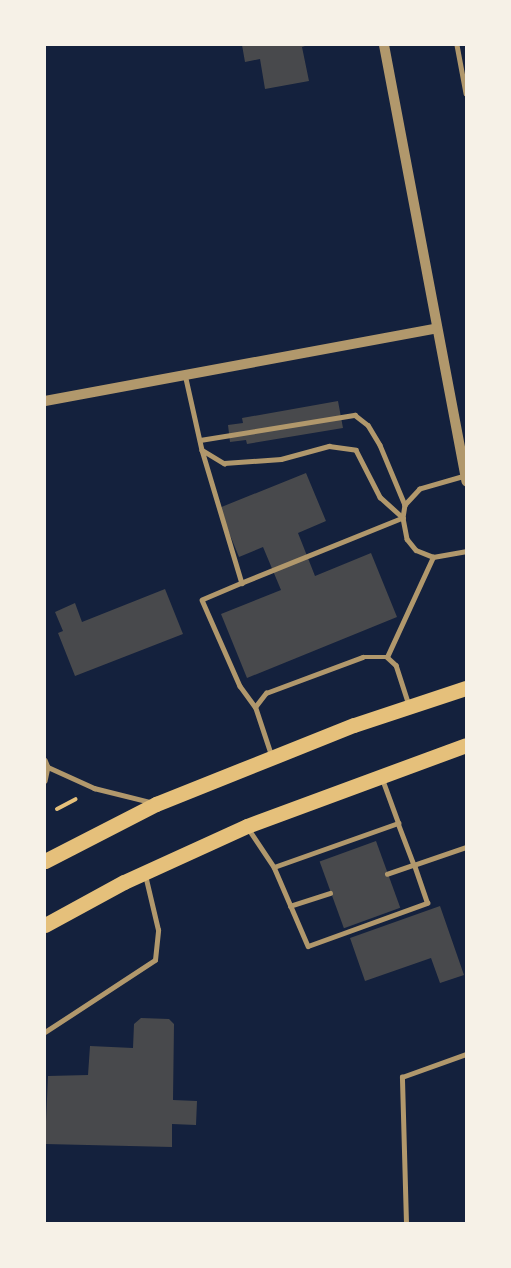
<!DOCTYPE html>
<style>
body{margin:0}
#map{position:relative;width:511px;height:1268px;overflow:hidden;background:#14213d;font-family:"Varela Round",sans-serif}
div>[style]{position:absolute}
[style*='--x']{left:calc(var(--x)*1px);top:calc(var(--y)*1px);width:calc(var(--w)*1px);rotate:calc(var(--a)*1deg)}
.building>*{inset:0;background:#48494c;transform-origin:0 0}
.path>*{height:4px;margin:-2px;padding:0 2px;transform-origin:2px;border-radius:2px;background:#e5c07b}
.service>*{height:4.5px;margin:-2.25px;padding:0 2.25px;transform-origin:2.25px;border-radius:2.25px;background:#b1986c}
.tertiary>*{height:10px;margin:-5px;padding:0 5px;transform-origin:5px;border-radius:5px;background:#b1986c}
.primary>*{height:15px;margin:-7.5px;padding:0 7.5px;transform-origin:7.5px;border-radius:7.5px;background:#e5c07b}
span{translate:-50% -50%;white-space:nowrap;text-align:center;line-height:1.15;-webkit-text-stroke:4.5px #f6f1e7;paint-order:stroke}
.frame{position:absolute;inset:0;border:46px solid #f6f1e7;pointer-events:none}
</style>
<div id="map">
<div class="building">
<i style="clip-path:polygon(242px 45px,308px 45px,302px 47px,309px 81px,265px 89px,260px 59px,245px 62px)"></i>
<i style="clip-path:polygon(338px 401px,343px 428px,247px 444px,246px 440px,230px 442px,228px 425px,243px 423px,242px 418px)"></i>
<i style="clip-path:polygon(306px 473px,326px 521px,298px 533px,315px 576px,371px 553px,397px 617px,247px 678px,221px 614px,281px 590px,263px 547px,239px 557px,219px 508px)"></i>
<i style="clip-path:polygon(165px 589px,183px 634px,75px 676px,58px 633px,63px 631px,55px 612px,75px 603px,82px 622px)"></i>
<i style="left:376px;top:841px;width:71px;height:60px;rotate:70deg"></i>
<i style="clip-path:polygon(440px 906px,464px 975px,440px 983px,431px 958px,365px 981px,350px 938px)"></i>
<i style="clip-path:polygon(141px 1018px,169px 1019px,174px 1024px,173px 1100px,197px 1101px,196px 1125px,172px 1124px,172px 1147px,45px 1144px,48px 1076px,88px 1075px,90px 1046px,133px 1048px,134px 1024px)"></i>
</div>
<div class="path">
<i style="--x:57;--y:809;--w:21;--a:-28"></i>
</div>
<div class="service">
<i style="--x:457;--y:45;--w:49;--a:79.4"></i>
<i style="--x:185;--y:374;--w:78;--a:77.4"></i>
<i style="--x:202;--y:450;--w:26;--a:31"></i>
<i style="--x:224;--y:463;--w:57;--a:-4"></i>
<i style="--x:281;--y:459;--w:50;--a:-15.2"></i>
<i style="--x:329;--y:446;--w:27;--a:8"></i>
<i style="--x:356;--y:450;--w:53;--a:62.9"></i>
<i style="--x:380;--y:497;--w:31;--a:42"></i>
<i style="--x:403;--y:518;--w:174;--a:158"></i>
<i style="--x:200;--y:440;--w:157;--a:-9.2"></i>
<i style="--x:355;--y:415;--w:16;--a:38"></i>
<i style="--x:368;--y:425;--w:23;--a:59"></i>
<i style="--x:380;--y:445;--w:65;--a:67.4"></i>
<i style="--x:202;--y:450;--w:139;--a:73.3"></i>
<i style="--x:242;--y:583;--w:43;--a:157"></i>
<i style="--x:202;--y:600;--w:94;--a:66.2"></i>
<i style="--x:240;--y:686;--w:26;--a:54"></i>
<i style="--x:465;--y:476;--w:47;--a:163.9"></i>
<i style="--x:420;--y:489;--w:22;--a:133"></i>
<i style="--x:405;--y:505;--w:13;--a:99"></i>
<i style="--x:403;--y:518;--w:21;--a:79"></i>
<i style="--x:407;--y:539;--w:14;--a:51"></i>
<i style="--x:416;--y:550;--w:18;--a:22"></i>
<i style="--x:433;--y:557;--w:34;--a:-10"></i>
<i style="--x:387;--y:657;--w:110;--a:-65.3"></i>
<i style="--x:271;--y:755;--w:51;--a:-108.4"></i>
<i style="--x:255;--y:707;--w:18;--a:-52"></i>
<i style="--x:266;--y:693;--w:103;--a:-20.4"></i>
<i style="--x:363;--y:657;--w:24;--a:0"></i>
<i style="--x:387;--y:657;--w:12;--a:42"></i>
<i style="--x:396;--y:665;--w:42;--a:72"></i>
<i style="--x:45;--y:760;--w:8;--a:67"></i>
<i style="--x:48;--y:767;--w:14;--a:102"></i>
<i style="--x:48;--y:767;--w:51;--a:24.5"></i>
<i style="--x:94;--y:788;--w:58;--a:14"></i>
<i style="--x:398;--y:823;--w:45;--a:69.1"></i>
<i style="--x:414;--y:865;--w:55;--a:-19.1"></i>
<i style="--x:248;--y:828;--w:47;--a:56.3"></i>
<i style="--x:274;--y:867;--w:132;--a:-19.5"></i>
<i style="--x:398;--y:823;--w:47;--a:-110"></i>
<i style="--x:274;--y:867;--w:86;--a:66.7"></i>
<i style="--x:308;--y:946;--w:127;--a:-19.9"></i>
<i style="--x:427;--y:903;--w:40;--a:-108.9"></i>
<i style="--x:414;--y:865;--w:28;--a:161"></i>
<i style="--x:290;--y:906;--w:42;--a:-18"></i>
<i style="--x:45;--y:1032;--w:131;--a:-33.2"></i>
<i style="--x:155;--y:960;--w:30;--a:-84"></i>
<i style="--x:158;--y:930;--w:57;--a:-103.3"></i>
<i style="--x:406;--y:1223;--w:146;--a:-91.6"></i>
<i style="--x:402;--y:1077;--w:68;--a:-19.8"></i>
</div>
<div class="tertiary">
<i style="--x:384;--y:45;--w:444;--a:79.3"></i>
<i style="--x:45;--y:401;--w:397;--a:-10.5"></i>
</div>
<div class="primary">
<i style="--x:45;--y:861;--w:125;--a:-27.2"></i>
<i style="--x:156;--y:804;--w:213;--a:-21.8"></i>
<i style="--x:354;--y:725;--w:118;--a:-18.3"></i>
<i style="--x:45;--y:925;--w:90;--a:-28.6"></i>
<i style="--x:124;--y:882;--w:135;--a:-24.5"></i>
<i style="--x:247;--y:826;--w:233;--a:-20.3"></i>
</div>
<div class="frame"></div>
</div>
